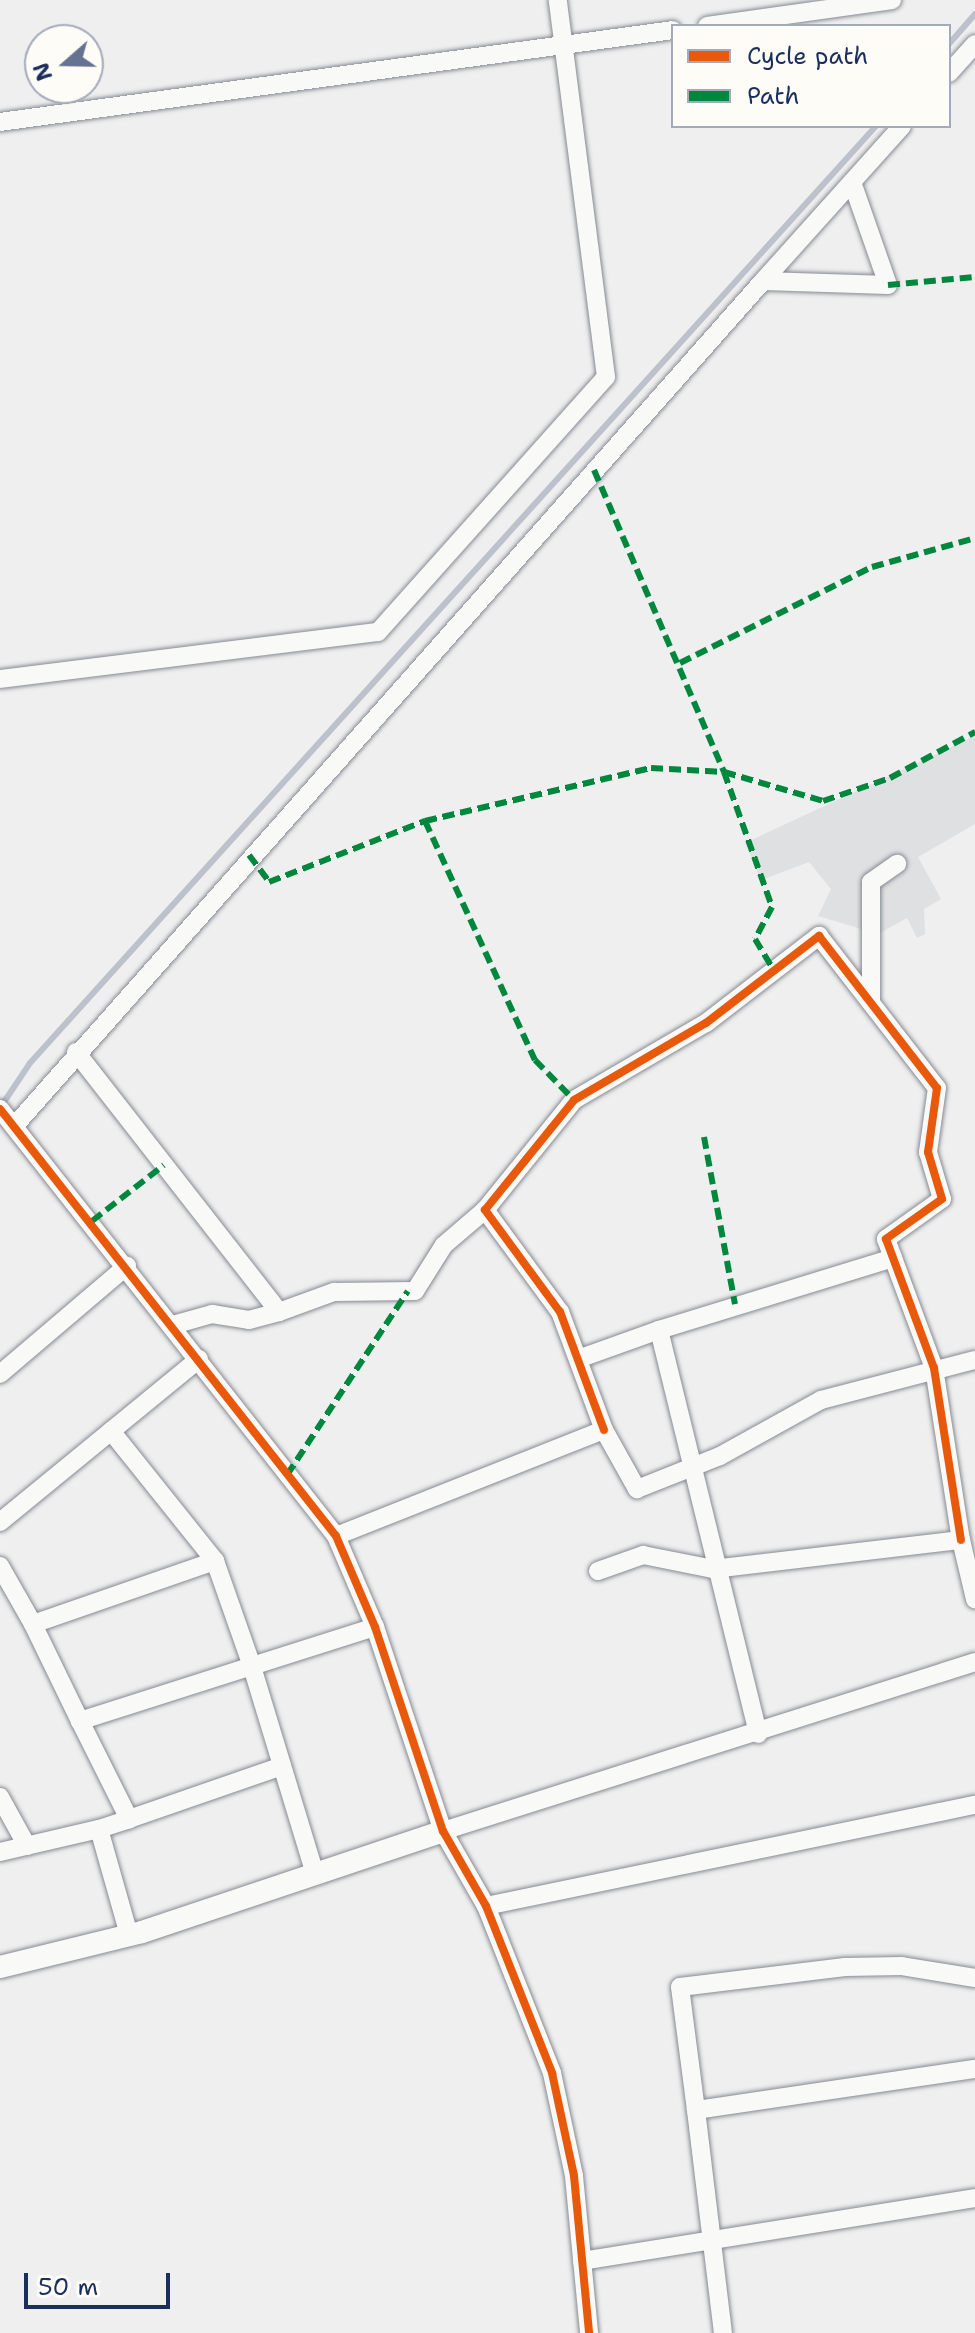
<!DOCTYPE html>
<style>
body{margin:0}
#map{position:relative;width:975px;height:2333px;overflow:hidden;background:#efefef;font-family:"Shantell Sans",sans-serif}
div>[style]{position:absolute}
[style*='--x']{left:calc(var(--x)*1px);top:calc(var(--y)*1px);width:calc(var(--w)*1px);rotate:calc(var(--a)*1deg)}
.green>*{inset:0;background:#dee0e2}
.stream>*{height:6px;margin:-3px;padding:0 3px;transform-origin:3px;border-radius:3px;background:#bdc1cc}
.roads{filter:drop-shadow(0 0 2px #868a93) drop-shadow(0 0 2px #868a93)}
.minor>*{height:18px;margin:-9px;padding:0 9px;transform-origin:9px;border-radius:9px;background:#f9f9f8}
.tertiary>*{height:22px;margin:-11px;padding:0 11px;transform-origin:11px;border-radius:11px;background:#f9f9f8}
.quiet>*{height:6px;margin-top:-3px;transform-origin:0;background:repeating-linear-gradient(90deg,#00873e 0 12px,transparent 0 18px)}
.cycleway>*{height:8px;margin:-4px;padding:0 4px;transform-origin:4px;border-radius:4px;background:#e8590c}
span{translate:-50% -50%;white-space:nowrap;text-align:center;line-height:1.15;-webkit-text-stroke:6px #fdfcf7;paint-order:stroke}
.legend{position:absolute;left:671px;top:24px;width:280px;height:104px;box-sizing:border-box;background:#fdfcf7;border:2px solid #a3aaba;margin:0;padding:10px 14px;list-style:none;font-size:24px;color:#1b2f5e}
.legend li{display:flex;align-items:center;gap:16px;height:40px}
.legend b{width:40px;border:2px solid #a3aaba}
.north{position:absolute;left:24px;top:24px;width:80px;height:80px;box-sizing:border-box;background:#fdfcf7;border:2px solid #a3aaba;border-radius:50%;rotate:250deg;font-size:22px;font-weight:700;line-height:32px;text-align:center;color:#1b2f5e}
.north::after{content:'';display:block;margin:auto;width:28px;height:36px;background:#657291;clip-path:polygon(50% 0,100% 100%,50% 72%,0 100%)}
.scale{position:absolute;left:24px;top:2273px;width:146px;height:36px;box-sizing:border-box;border:4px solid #1b2f5e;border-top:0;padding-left:10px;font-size:24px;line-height:28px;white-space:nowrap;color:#1b2f5e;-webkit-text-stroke:6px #fdfcf7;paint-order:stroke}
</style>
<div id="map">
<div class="green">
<i style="clip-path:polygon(975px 736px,975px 824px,918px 857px,941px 899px,924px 909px,925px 934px,917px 938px,907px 918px,878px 934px,818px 916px,831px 889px,809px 862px,761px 880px,745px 843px)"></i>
</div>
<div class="stream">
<i style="--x:949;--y:44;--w:40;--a:-49"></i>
<i style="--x:0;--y:1108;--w:54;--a:-56.3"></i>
<i style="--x:30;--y:1063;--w:1262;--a:-47.92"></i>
</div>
<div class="roads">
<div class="minor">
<i style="--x:707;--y:26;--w:187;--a:-8"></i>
<i style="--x:949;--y:73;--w:39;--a:-48"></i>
<i style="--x:0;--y:122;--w:679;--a:-7.78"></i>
<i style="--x:852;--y:182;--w:109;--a:70.7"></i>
<i style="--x:888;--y:285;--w:125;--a:-178.2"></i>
<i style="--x:763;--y:281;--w:208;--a:-48.1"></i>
<i style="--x:0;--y:679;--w:381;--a:-7.1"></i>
<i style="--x:378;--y:632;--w:342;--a:-48.2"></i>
<i style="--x:606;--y:377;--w:380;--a:-97.3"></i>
<i style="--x:871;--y:1003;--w:121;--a:-90"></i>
<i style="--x:871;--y:882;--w:32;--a:-35"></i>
<i style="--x:76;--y:1052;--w:330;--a:52"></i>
<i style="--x:279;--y:1312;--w:59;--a:-20"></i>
<i style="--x:334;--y:1292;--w:81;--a:-0.7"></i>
<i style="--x:415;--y:1291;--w:54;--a:-57.8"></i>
<i style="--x:444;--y:1245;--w:54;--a:-40.5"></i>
<i style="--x:0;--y:1109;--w:543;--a:51.8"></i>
<i style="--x:336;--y:1536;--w:99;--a:66.8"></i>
<i style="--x:375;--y:1627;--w:215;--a:71.6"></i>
<i style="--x:443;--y:1831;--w:86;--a:60.2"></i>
<i style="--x:486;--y:1906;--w:180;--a:68.4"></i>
<i style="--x:552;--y:2073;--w:105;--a:77.9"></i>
<i style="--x:574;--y:2176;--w:158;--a:84.5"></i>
<i style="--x:17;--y:1123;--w:1125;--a:-48.46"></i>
<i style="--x:173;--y:1325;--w:41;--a:-15.8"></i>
<i style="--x:212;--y:1314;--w:37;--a:9"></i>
<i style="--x:249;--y:1320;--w:31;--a:-15"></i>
<i style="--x:659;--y:1330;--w:245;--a:-17.1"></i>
<i style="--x:199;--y:1359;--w:114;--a:140.7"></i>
<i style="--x:111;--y:1431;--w:166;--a:51.3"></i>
<i style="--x:578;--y:1359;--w:86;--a:-19.7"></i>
<i style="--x:659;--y:1330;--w:416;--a:76.2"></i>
<i style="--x:0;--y:1374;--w:167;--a:-40.4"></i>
<i style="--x:604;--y:1430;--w:126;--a:-110.4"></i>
<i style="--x:560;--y:1312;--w:127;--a:-126.3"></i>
<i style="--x:485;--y:1210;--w:141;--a:-51"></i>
<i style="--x:574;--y:1100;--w:153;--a:-30.3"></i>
<i style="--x:706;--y:1023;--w:143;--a:-37.6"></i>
<i style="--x:819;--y:936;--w:192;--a:52.2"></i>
<i style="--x:937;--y:1088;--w:65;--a:98"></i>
<i style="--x:928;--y:1152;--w:49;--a:73.4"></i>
<i style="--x:942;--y:1199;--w:69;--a:144.5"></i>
<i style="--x:886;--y:1239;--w:138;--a:69.6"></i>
<i style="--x:934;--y:1368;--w:174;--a:81.1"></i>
<i style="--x:0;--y:1522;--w:144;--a:-39.3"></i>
<i style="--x:336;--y:1536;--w:288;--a:-21.6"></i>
<i style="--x:604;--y:1430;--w:68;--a:60.8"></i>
<i style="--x:637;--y:1489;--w:89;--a:-21.7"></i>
<i style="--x:720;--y:1456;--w:115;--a:-29"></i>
<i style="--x:821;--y:1400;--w:159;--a:-14.6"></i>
<i style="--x:0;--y:1566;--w:67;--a:60.4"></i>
<i style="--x:598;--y:1571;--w:48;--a:-19.6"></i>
<i style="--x:643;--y:1555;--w:71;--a:11.3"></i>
<i style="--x:713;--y:1569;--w:250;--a:-6.7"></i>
<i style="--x:961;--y:1540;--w:61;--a:76.7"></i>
<i style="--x:80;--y:1721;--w:108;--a:-115.9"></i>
<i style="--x:33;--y:1624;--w:193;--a:-19.1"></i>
<i style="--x:215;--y:1561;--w:111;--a:70.6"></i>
<i style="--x:252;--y:1666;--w:181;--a:162.3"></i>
<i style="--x:80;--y:1721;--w:110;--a:63.4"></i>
<i style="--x:129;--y:1819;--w:162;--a:-19.1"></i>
<i style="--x:0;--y:1797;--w:56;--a:61.1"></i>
<i style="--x:443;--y:1831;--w:558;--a:-17.62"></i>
<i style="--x:0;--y:1852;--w:102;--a:-13.1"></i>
<i style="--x:315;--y:1874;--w:217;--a:-106.9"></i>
<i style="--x:252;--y:1666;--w:129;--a:-17.6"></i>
<i style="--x:486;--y:1906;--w:499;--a:-11.7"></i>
<i style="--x:129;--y:1935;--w:110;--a:-105.8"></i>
<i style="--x:99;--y:1829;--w:32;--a:-18"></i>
<i style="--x:975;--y:1978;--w:74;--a:-170.7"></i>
<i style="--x:902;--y:1966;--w:57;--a:179"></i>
<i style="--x:845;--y:1967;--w:166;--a:173.1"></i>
<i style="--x:680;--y:1987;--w:124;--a:82.6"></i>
<i style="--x:696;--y:2110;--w:282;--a:-8.4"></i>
<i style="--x:696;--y:2110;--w:225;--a:83.1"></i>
<i style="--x:582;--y:2261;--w:398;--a:-9.1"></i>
</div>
<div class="tertiary">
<i style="--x:0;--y:1967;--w:146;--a:-13.8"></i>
<i style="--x:142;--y:1932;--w:317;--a:-18.5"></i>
</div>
</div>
<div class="quiet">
<i style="--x:888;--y:285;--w:87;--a:-5.3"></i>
<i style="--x:594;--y:470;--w:329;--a:66.7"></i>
<i style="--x:724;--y:772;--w:143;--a:70.4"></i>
<i style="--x:772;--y:907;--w:36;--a:118"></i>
<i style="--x:755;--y:939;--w:37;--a:59"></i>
<i style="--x:680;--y:663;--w:215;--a:-26.6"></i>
<i style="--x:872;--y:567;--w:107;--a:-15.7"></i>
<i style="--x:425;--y:821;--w:232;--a:-13.2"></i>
<i style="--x:651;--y:768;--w:73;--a:3.1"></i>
<i style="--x:724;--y:772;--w:103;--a:16.3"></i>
<i style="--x:823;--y:801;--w:71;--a:-18.9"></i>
<i style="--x:890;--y:778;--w:97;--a:-28.4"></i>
<i style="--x:249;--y:855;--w:34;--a:53"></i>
<i style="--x:269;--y:882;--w:168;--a:-21.4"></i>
<i style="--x:425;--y:821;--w:263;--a:65.3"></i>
<i style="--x:535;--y:1060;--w:56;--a:45.7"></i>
<i style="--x:704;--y:1137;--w:170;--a:79.5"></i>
<i style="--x:92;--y:1221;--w:91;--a:-37.9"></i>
<i style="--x:287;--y:1475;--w:220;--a:-56.7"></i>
</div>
<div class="cycleway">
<i style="--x:0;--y:1109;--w:543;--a:51.8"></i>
<i style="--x:336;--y:1536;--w:99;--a:66.8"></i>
<i style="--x:375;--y:1627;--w:215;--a:71.6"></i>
<i style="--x:443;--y:1831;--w:86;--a:60.2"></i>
<i style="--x:486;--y:1906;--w:180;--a:68.4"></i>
<i style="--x:552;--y:2073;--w:105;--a:77.9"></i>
<i style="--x:574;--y:2176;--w:158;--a:84.5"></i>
<i style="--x:604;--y:1430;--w:126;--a:-110.4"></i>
<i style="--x:560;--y:1312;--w:127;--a:-126.3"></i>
<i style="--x:485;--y:1210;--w:141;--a:-51"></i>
<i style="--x:574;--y:1100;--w:153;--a:-30.3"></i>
<i style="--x:706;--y:1023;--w:143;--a:-37.6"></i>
<i style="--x:819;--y:936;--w:192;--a:52.2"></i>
<i style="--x:937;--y:1088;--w:65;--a:98"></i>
<i style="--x:928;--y:1152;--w:49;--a:73.4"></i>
<i style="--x:942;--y:1199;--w:69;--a:144.5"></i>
<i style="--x:886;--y:1239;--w:138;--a:69.6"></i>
<i style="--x:934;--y:1368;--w:174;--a:81.1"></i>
</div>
<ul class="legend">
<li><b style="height:10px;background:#e8590c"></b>Cycle path</li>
<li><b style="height:10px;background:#00873e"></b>Path</li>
</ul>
<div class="north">N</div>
<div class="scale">50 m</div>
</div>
